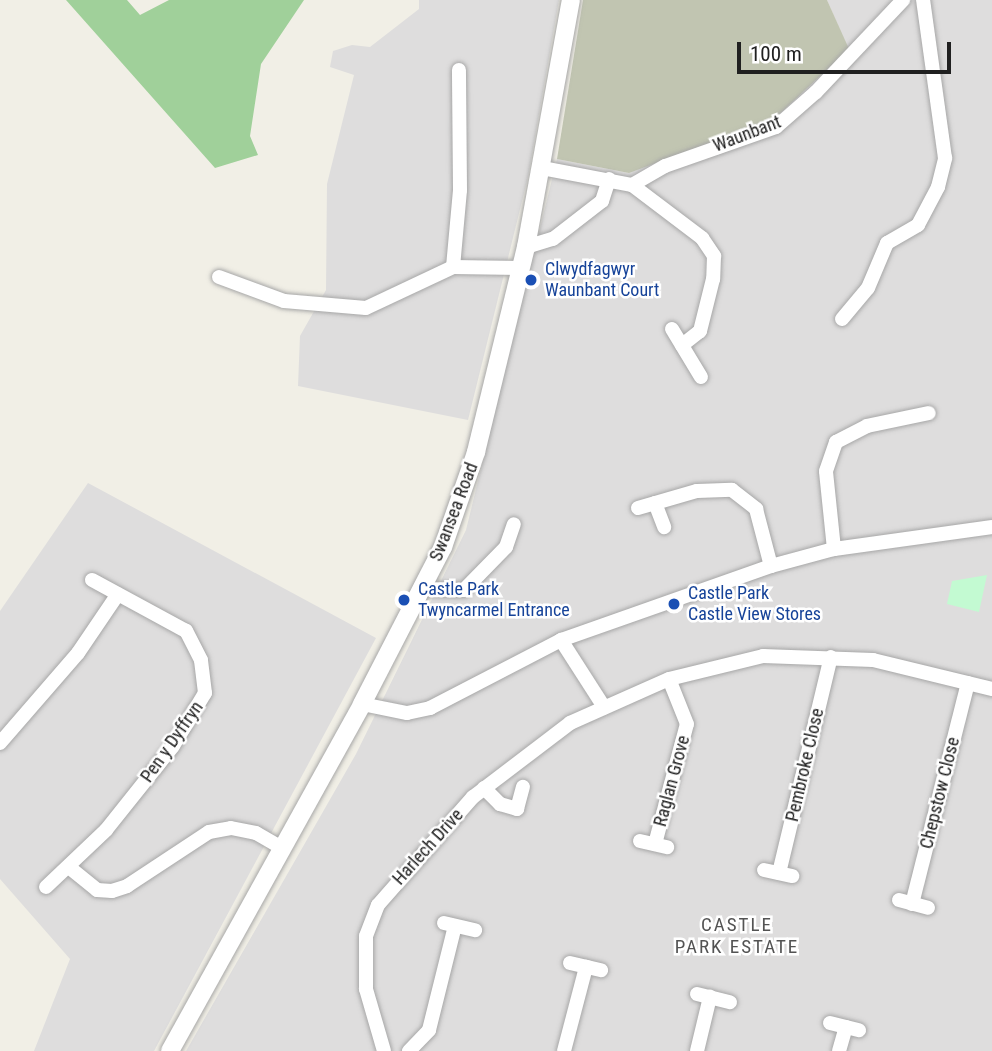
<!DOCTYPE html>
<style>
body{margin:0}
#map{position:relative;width:992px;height:1051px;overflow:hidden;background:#f1efe6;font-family:"Roboto Condensed",sans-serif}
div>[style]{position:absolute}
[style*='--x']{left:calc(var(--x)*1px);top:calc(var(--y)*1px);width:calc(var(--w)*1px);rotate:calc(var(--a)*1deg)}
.residential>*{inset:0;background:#dedddd}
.construction>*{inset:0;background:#c1c5b1}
.forest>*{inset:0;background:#a0d09a}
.park>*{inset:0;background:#c3fad2}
.roads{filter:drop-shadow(0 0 2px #a7a7a7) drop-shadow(0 0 2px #a7a7a7)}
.minor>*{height:14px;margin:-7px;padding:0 7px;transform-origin:7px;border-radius:7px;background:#fff}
.tertiary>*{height:18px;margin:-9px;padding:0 9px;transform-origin:9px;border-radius:9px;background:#fff}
.dots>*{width:19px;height:19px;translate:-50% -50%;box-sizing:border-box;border:4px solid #fff;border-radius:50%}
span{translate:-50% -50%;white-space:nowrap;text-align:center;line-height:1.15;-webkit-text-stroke:5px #fff;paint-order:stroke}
.street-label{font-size:18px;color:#202020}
.transit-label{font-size:18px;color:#164399}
.left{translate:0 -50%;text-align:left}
.neighbourhood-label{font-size:19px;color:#535353;letter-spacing:2px}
.scale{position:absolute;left:737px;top:42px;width:214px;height:32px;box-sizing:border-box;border:4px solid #202020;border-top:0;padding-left:9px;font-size:21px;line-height:24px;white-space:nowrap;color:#202020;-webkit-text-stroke:5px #fff;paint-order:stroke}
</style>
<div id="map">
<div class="residential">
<i style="clip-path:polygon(419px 0,559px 0,528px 177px,468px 420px,298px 386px,300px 336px,326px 290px,327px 184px,354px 75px,330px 67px,333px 51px,352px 45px,370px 47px,419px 9px)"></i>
<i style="clip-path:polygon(827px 0,992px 0,992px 1051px,186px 1051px,356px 754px,466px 530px,557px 159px,629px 173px,848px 49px)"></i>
<i style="clip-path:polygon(88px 483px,376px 638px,154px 1051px,34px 1051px,70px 959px,0 879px,0 611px)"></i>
</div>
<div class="construction">
<i style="clip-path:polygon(583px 0,827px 0,849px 49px,774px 119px,629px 173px,557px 159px)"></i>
</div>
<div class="forest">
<i style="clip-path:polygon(66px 0,127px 0,140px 15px,169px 0,304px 0,261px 64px,250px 136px,258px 155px,215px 168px)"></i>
</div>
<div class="park">
<i style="clip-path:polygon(987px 575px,979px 612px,947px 604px,952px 581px)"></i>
</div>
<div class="roads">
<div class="minor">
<i style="--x:542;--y:168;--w:92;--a:10.7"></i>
<i style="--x:632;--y:185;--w:88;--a:37.1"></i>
<i style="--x:702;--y:238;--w:22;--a:56"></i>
<i style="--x:714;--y:256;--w:23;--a:92"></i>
<i style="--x:713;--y:279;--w:54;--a:104"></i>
<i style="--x:700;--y:331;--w:23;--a:142"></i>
<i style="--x:632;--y:185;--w:38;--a:-30"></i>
<i style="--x:665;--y:166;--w:118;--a:-19.4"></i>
<i style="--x:776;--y:127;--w:53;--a:-41.2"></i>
<i style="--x:816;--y:92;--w:127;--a:-46.6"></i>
<i style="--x:526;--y:247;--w:28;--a:-17"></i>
<i style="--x:553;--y:239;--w:62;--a:-37.8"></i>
<i style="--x:602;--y:201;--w:23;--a:-72"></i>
<i style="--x:453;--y:267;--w:77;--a:-84.8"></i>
<i style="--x:460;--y:190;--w:120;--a:-90.5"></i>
<i style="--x:219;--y:277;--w:69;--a:20.3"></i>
<i style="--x:284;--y:301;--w:82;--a:4.9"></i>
<i style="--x:366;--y:308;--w:96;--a:-25.2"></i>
<i style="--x:453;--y:267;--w:67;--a:0.9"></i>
<i style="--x:842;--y:319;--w:40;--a:-50"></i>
<i style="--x:868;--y:288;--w:49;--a:-67.1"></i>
<i style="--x:887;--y:243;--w:36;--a:-30"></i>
<i style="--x:918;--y:225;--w:43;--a:-62.2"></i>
<i style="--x:938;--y:187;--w:30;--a:-76"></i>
<i style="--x:945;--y:158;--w:160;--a:-97.9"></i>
<i style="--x:672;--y:329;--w:56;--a:58.9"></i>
<i style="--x:655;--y:503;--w:26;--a:69"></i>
<i style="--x:638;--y:508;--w:61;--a:-16.1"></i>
<i style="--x:697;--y:491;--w:35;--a:-2"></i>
<i style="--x:732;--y:490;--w:31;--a:38"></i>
<i style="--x:756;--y:509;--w:59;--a:75.3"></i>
<i style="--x:834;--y:549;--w:78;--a:-95.9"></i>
<i style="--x:826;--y:471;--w:31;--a:-71"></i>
<i style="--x:836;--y:442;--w:35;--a:-27"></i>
<i style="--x:867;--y:426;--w:63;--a:-11.8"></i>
<i style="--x:423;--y:589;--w:41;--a:1.4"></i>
<i style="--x:464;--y:590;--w:60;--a:-45.7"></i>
<i style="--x:506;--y:547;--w:24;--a:-71"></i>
<i style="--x:561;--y:640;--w:80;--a:57.3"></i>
<i style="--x:362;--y:704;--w:46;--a:11.3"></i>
<i style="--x:407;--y:713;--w:24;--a:-12"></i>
<i style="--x:430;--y:708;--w:148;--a:-27.4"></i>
<i style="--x:561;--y:640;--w:223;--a:-19.4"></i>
<i style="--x:771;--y:566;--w:65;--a:-15.1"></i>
<i style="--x:834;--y:549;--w:160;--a:-7.9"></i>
<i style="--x:0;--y:743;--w:119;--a:-49.1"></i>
<i style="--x:78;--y:653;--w:71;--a:-55.9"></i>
<i style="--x:484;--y:788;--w:23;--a:45"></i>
<i style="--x:500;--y:804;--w:18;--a:16"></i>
<i style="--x:517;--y:809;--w:23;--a:-75"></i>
<i style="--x:640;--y:841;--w:28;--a:13"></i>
<i style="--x:655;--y:844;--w:124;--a:-75.1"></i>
<i style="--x:687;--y:724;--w:48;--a:-111.8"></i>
<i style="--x:70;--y:868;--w:35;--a:39"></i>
<i style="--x:97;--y:890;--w:15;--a:4"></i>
<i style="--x:112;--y:891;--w:16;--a:-18"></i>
<i style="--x:127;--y:886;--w:98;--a:-33.4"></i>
<i style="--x:209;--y:832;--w:22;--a:-10"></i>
<i style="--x:231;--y:828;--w:25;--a:11"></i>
<i style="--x:256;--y:833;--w:30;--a:30"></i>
<i style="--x:764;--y:870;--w:29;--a:12"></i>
<i style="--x:779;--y:873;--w:222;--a:-76.5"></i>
<i style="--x:46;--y:887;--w:83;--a:-43.5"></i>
<i style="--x:106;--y:830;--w:107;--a:-51.4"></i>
<i style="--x:173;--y:746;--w:62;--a:-58.9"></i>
<i style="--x:205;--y:693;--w:33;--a:-97"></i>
<i style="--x:201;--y:660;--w:33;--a:-117"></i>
<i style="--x:186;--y:631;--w:107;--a:-151.5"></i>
<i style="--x:899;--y:900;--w:30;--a:15"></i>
<i style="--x:912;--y:904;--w:228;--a:-75.8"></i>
<i style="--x:444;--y:923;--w:32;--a:13"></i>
<i style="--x:570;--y:963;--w:32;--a:13"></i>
<i style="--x:697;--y:994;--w:34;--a:14"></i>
<i style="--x:830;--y:1023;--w:30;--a:14"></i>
<i style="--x:384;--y:1051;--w:65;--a:-106.2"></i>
<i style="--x:366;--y:989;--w:53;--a:-90"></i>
<i style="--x:366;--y:936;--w:33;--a:-69"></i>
<i style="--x:378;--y:905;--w:144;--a:-48.7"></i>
<i style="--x:473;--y:797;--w:122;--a:-37.3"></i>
<i style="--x:570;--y:723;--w:108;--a:-24"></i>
<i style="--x:669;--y:679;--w:97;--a:-13.7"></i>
<i style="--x:763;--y:656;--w:110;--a:2.1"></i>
<i style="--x:873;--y:660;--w:122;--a:13.7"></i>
<i style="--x:409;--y:1051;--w:29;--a:-46"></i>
<i style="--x:429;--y:1030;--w:107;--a:-76"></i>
<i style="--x:564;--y:1051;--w:87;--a:-75.3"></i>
<i style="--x:697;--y:1051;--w:56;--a:-76.5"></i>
<i style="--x:839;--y:1051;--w:25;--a:-74"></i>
</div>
<div class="tertiary">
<i style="--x:170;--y:1051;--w:397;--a:-61"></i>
<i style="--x:362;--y:704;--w:177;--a:-62.7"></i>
<i style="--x:443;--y:547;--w:101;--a:-70.8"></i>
<i style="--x:476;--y:452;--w:211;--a:-76.3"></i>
<i style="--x:526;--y:247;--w:251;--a:-79.7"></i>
</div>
</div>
<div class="dots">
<i style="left:531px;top:280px;background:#1a4fb4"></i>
<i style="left:404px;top:600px;background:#1a4fb4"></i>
<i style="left:674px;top:604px;background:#1a4fb4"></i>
</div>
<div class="street-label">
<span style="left:747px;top:134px;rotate:-21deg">Waunbant</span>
<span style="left:454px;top:512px;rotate:-69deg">Swansea Road</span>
<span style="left:172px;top:742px;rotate:-55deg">Pen y Dyffryn</span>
<span style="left:805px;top:765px;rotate:-77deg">Pembroke Close</span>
<span style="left:672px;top:781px;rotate:-75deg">Raglan Grove</span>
<span style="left:940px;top:793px;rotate:-76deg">Chepstow Close</span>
<span style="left:428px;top:847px;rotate:-48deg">Harlech Drive</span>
</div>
<div class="transit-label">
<span class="left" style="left:545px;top:280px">Clwydfagwyr<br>Waunbant Court</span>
<span class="left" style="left:418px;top:600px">Castle Park<br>Twyncarmel Entrance</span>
<span class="left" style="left:688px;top:604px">Castle Park<br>Castle View Stores</span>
</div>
<div class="neighbourhood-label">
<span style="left:737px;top:936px">CASTLE<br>PARK ESTATE</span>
</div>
<div class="scale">100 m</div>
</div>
